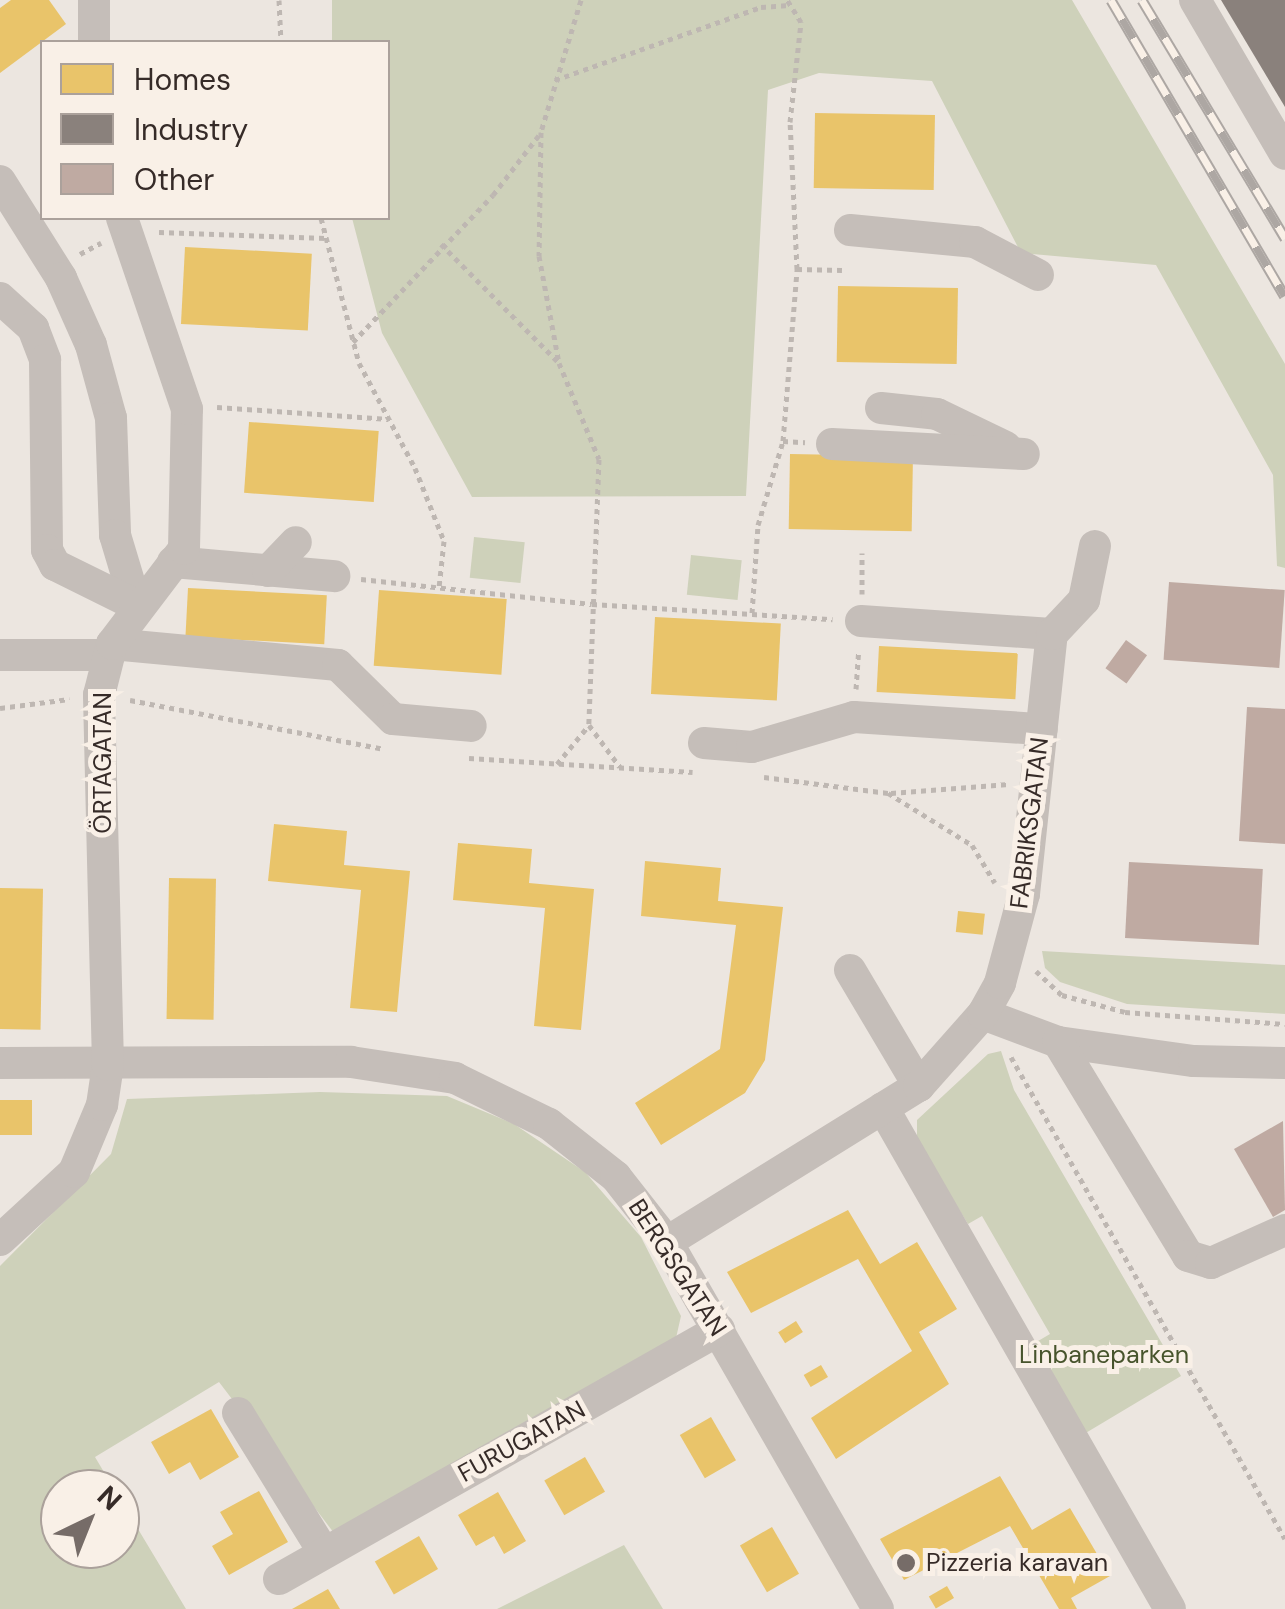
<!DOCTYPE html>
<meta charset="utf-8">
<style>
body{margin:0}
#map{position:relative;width:1285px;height:1609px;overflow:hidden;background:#ece6e0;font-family:"DM Sans",sans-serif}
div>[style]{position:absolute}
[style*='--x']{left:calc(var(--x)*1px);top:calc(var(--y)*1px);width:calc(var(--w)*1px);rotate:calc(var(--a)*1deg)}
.green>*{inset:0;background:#ced1ba;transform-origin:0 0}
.homes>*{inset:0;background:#e9c46a;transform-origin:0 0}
.industry>*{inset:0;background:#8a817c}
.building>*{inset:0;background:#bfaaa2;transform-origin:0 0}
.path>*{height:5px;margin-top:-2.5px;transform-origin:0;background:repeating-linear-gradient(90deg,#beb7b2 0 5px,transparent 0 10px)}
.minor>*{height:32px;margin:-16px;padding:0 16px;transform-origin:16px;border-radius:16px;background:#c5beb9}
.rail>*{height:11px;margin-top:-5.5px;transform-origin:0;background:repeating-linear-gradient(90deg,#f9f0e7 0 22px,#ada7a3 0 44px);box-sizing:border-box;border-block:2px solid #ada7a3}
.dots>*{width:28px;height:28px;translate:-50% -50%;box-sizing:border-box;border:5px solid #f9f0e7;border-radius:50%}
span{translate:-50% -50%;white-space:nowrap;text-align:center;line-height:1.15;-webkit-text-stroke:10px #f9f0e7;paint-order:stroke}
.street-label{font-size:25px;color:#362b28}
.park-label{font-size:25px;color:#47542c}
.poi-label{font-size:25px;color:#362b28}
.left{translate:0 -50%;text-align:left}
.legend{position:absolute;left:40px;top:40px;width:350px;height:180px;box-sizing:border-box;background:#f9f0e7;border:2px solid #aba19b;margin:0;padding:12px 18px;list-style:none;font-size:30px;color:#362b28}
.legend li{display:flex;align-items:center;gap:20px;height:50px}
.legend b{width:50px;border:2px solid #aba19b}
.north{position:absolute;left:40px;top:1469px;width:100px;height:100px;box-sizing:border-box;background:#f9f0e7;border:2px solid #aba19b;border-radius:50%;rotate:43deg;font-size:28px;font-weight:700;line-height:40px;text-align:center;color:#362b28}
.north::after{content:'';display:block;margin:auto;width:35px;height:45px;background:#766c68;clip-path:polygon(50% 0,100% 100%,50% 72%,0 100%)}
</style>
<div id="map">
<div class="green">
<i style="clip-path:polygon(332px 0,1072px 0,1285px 364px,1285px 568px,1277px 566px,1273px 475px,1156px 265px,1021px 253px,932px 81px,819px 73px,768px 90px,746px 496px,472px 497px,382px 333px,352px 218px,388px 218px,388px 42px,332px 42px)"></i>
<i style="left:474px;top:537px;width:51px;height:41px;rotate:6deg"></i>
<i style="left:691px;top:555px;width:51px;height:40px;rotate:6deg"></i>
<i style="clip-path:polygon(1042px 951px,1285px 965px,1285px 1014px,1127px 1004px,1060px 982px,1045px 968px)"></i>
<i style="clip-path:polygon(1001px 1051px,1014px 1090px,1181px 1376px,1084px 1434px,1033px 1344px,1050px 1334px,982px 1216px,968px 1224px,917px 1141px,917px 1120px,988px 1054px)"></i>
<i style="clip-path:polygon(320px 1092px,447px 1096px,514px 1124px,585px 1172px,641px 1237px,681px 1316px,676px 1338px,337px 1537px,219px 1382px,95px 1457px,114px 1489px,60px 1489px,60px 1549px,120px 1549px,120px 1499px,186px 1609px,0 1609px,0 1266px,111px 1154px,127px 1099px)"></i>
<i style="clip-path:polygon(624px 1545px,663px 1609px,497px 1609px)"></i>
</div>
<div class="homes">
<i style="clip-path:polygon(11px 0,49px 0,66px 24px,0 73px,0 8px)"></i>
<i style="left:815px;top:113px;width:120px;height:75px;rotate:1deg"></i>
<i style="left:185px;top:247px;width:127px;height:77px;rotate:3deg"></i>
<i style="left:838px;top:286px;width:120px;height:76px;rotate:1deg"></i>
<i style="left:249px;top:422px;width:130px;height:71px;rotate:4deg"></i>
<i style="left:790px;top:454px;width:123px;height:75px;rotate:1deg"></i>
<i style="left:188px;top:588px;width:139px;height:49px;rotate:3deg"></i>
<i style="left:379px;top:590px;width:128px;height:76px;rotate:4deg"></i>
<i style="left:655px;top:617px;width:126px;height:77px;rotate:3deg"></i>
<i style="left:879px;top:646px;width:139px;height:46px;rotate:3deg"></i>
<i style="clip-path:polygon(274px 824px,347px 831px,344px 865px,410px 871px,397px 1012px,350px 1008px,361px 890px,268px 881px)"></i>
<i style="clip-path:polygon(458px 843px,532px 849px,529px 883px,594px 889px,581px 1030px,534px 1026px,545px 908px,453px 900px)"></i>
<i style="clip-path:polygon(645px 861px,721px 868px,718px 901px,783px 907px,765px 1060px,745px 1093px,661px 1145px,635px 1103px,720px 1049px,736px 925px,641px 916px)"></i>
<i style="left:169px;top:878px;width:47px;height:141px;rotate:1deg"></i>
<i style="left:0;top:888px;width:43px;height:141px;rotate:1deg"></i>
<i style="left:958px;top:911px;width:27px;height:21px;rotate:6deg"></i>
<i style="left:0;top:1100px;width:32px;height:35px"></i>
<i style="clip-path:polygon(848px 1210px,880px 1264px,917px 1242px,957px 1309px,919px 1332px,949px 1384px,836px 1459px,811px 1418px,912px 1351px,858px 1259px,751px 1313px,727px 1272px)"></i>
<i style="left:796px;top:1321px;width:13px;height:21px;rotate:58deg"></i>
<i style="left:821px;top:1365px;width:14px;height:20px;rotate:60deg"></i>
<i style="clip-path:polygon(211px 1409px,239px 1457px,200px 1480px,190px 1462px,169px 1474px,151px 1442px)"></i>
<i style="left:711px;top:1417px;width:50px;height:36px;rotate:60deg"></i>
<i style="left:585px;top:1457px;width:40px;height:47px;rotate:60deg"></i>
<i style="clip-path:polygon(1000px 1476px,1032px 1530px,1070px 1508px,1110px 1576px,1071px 1598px,1077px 1609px,1059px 1609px,1010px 1526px,904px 1580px,880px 1539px)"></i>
<i style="clip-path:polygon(259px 1491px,288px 1542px,229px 1575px,212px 1546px,233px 1534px,220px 1512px)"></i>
<i style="clip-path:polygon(498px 1492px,526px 1541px,504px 1554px,494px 1536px,476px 1546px,458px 1515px)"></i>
<i style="left:772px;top:1527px;width:54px;height:37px;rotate:60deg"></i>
<i style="left:419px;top:1536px;width:38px;height:51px;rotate:60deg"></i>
<i style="left:947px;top:1586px;width:14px;height:21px;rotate:60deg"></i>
<i style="clip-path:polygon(328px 1589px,340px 1609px,292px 1609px)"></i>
</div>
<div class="industry">
<i style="clip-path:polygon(1221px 0,1285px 0,1285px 107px)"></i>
</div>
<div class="building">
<i style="left:1169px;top:582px;width:116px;height:78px;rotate:4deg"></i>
<i style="left:1126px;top:640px;width:26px;height:35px;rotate:36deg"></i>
<i style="clip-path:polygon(1247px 707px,1285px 709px,1285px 844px,1239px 841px)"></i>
<i style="left:1129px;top:862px;width:134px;height:76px;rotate:3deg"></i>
<i style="clip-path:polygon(1283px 1121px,1285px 1210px,1273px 1217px,1234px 1149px)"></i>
</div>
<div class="path">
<i style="--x:279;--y:0;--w:42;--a:87.3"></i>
<i style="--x:581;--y:0;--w:138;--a:106.9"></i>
<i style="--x:541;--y:132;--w:124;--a:90.9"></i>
<i style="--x:539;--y:256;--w:109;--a:79.4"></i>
<i style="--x:559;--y:363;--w:104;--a:67.4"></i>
<i style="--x:599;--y:459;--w:266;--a:92.2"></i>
<i style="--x:589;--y:725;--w:52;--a:53.6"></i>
<i style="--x:555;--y:80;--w:219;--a:-19.5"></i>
<i style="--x:761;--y:7;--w:28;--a:-4"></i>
<i style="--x:321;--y:218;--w:150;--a:75.3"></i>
<i style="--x:359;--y:363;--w:119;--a:61.9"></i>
<i style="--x:415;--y:468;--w:79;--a:68.3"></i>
<i style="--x:444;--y:541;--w:47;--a:96.1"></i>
<i style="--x:159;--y:232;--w:167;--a:2.1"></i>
<i style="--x:441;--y:244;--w:166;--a:45.2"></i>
<i style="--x:80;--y:254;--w:24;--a:-28"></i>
<i style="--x:797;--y:269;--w:45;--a:1.3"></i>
<i style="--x:353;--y:342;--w:203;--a:-46.4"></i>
<i style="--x:493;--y:195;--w:76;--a:-52.5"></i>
<i style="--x:217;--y:407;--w:172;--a:4"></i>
<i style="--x:783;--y:441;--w:22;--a:3"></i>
<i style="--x:361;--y:579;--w:232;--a:6.2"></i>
<i style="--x:592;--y:604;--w:241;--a:3.6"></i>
<i style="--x:862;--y:594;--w:41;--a:-90"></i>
<i style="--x:752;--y:613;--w:88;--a:-86.1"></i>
<i style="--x:758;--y:525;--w:88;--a:-73.4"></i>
<i style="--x:783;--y:441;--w:173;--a:-85.3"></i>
<i style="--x:797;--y:269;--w:147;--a:-92.7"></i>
<i style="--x:790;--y:122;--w:101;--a:-83.7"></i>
<i style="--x:801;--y:22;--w:26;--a:-122"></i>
<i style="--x:856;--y:689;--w:39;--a:-86"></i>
<i style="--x:130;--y:700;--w:259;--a:10.9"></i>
<i style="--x:0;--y:708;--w:70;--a:-7.4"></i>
<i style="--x:469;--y:758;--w:224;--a:3.6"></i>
<i style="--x:557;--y:764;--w:50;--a:-50.6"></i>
<i style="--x:764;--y:777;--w:125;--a:7.4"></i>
<i style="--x:888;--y:793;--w:99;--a:31.8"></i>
<i style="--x:972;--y:845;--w:44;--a:58.8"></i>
<i style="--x:891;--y:793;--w:118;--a:-4.4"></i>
<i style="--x:1036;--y:971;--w:35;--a:43"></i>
<i style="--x:1062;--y:995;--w:65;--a:15.1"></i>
<i style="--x:1125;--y:1012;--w:160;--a:4.3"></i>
<i style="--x:1011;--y:1057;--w:554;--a:60.38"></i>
</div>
<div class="minor">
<i style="--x:1195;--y:0;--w:178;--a:59.7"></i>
<i style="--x:94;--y:42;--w:42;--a:-90"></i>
<i style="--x:0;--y:181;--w:115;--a:57.8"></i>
<i style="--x:61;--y:278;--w:73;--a:65.9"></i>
<i style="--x:91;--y:345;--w:76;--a:74.7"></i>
<i style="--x:111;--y:418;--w:117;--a:88"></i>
<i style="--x:115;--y:535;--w:73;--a:73.3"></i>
<i style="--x:850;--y:230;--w:126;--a:5.5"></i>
<i style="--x:975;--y:242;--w:71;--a:27.6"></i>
<i style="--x:0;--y:298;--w:45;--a:42.3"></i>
<i style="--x:33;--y:328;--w:34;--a:69"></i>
<i style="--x:45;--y:360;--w:190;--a:89.4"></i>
<i style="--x:47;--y:550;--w:17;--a:62"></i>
<i style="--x:55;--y:565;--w:90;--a:26.3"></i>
<i style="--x:881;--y:408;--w:56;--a:6.1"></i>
<i style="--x:937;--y:414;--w:76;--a:25.6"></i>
<i style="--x:832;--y:444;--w:192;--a:3"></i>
<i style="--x:173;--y:562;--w:162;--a:5"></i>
<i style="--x:268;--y:571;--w:40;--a:-46"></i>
<i style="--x:861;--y:621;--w:191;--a:3.9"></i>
<i style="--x:112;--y:644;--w:227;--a:5.3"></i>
<i style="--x:338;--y:665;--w:77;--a:44.5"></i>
<i style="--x:393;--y:719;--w:78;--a:5.1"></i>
<i style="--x:0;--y:655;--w:109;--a:0"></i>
<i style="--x:704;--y:743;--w:48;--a:4.8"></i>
<i style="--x:752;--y:747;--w:106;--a:-16.4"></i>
<i style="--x:854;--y:717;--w:188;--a:3.7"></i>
<i style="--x:850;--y:970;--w:135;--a:59.3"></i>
<i style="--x:983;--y:1014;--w:80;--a:20.5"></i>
<i style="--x:1058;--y:1042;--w:137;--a:8"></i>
<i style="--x:1194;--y:1061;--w:91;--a:1.3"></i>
<i style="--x:1058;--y:1042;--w:250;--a:58.7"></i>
<i style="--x:1188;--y:1256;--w:24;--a:17"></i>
<i style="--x:1211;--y:1263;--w:81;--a:-24"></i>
<i style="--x:0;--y:1063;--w:351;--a:-0.2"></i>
<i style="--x:351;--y:1062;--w:105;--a:8.7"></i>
<i style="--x:455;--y:1078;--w:105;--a:26.1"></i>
<i style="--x:549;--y:1124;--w:85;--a:38.3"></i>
<i style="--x:616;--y:1177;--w:83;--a:51.9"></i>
<i style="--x:667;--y:1242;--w:423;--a:60.1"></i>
<i style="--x:883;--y:1108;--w:577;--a:60.19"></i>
<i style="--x:0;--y:1240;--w:100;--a:-42.6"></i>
<i style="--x:74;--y:1172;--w:73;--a:-67.3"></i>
<i style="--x:102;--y:1105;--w:40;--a:-81.5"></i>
<i style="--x:108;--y:1065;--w:370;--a:-91.4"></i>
<i style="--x:99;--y:695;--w:53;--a:-75.7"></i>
<i style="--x:112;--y:644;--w:119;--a:-52.8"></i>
<i style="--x:184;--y:549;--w:140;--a:-88.8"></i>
<i style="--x:187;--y:409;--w:202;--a:-108.8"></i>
<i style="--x:667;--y:1242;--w:296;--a:-31.8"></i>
<i style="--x:919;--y:1086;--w:96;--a:-48.4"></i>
<i style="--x:983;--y:1014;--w:35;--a:-61"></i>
<i style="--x:1000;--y:983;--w:92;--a:-74.9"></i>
<i style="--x:1024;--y:894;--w:262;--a:-83.9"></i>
<i style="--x:1052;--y:634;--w:47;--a:-46.7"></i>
<i style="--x:1084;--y:600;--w:55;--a:-78.5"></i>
<i style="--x:238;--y:1413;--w:164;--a:58.4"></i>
<i style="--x:279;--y:1579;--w:506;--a:-29.51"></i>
</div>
<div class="rail">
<i style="--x:1111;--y:0;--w:343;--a:59.6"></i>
<i style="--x:1142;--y:0;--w:278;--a:59"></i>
</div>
<div class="dots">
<i style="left:906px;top:1563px;background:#766c68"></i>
</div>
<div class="street-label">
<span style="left:103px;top:763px;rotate:-90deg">ÖRTAGATAN</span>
<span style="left:1030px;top:823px;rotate:-83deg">FABRIKSGATAN</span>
<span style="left:677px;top:1268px;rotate:57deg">BERGSGATAN</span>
<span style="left:522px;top:1442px;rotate:-29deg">FURUGATAN</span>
</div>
<div class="park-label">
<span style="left:1104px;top:1355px">Linbaneparken</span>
</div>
<div class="poi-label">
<span class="left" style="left:926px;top:1563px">Pizzeria karavan</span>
</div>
<ul class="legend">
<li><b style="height:28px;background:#e9c46a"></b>Homes</li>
<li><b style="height:28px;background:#8a817c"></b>Industry</li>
<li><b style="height:28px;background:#bfaaa2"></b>Other</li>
</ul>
<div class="north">N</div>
</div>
